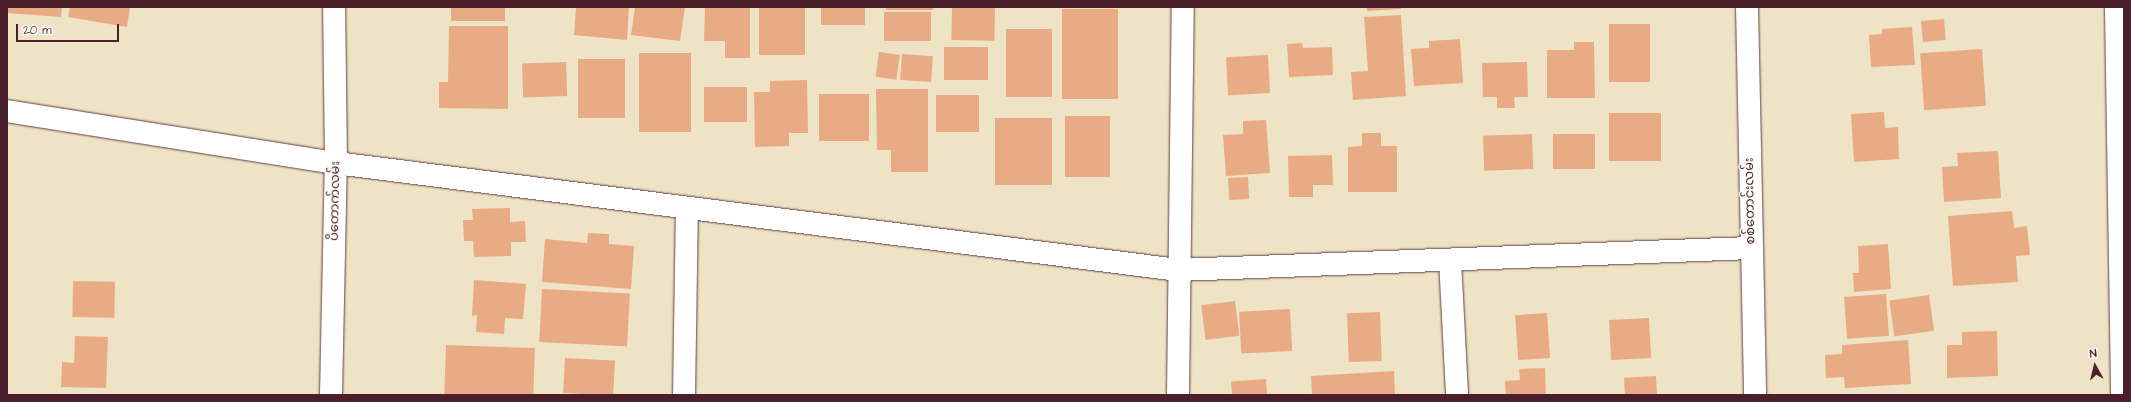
<!DOCTYPE html>
<meta charset="utf-8">
<style>
body{margin:0}
#map{position:relative;width:2131px;height:402px;overflow:hidden;background:#efe3c5;font-family:"Architects Daughter","Noto Sans Myanmar",sans-serif}
div>[style]{position:absolute}
[style*='--x']{left:calc(var(--x)*1px);top:calc(var(--y)*1px);width:calc(var(--w)*1px);rotate:calc(var(--a)*1deg)}
.building>*{inset:0;background:#e9ab84;transform-origin:0 0}
.roads{filter:drop-shadow(0 0 1px #633c42) drop-shadow(0 0 1px #633c42)}
.minor>*{height:22px;margin:-11px;padding:0 11px;transform-origin:11px;border-radius:11px;background:#fff}
.tertiary>*{height:22px;margin:-11px;padding:0 11px;transform-origin:11px;border-radius:11px;background:#fff}
span{translate:-50% -50%;white-space:nowrap;text-align:center;line-height:1.15;-webkit-text-stroke:3px #fdfcf7;paint-order:stroke}
.street-label{font-size:13px;color:#4a1f2b}
.frame{position:absolute;inset:0;border:8px solid #4a1f2b;pointer-events:none}
.north{position:absolute;left:2075px;top:346px;width:40px;height:40px;-webkit-text-stroke:3px #fdfcf7;paint-order:stroke;rotate:352deg;font-size:11px;font-weight:700;line-height:16px;text-align:center;color:#4a1f2b}
.north::after{content:'';display:block;margin:auto;width:14px;height:18px;background:#4a1f2b;clip-path:polygon(50% 0,100% 100%,50% 72%,0 100%)}
.scale{position:absolute;left:16px;top:24px;width:103px;height:18px;box-sizing:border-box;border:2px solid #4a1f2b;border-top:0;padding-left:5px;font-size:12px;line-height:14px;white-space:nowrap;color:#4a1f2b;-webkit-text-stroke:3px #fdfcf7;paint-order:stroke}
</style>
<div id="map">
<div class="building">
<i style="clip-path:polygon(7px 7px,62px 7px,61px 17px,7px 13px)"></i>
<i style="clip-path:polygon(70px 7px,130px 7px,127px 27px,68px 17px)"></i>
<i style="left:451px;top:7px;width:54px;height:14px"></i>
<i style="clip-path:polygon(576px 7px,629px 7px,627px 40px,574px 35px)"></i>
<i style="clip-path:polygon(635px 7px,685px 7px,680px 41px,631px 35px)"></i>
<i style="clip-path:polygon(705px 7px,750px 7px,750px 58px,725px 58px,725px 41px,704px 41px)"></i>
<i style="left:759px;top:7px;width:46px;height:48px"></i>
<i style="left:821px;top:7px;width:44px;height:18px"></i>
<i style="left:886px;top:7px;width:47px;height:3px"></i>
<i style="left:952px;top:7px;width:43px;height:33px;rotate:1deg"></i>
<i style="clip-path:polygon(1367px 7px,1401px 7px,1401px 9px,1367px 11px)"></i>
<i style="left:1062px;top:9px;width:56px;height:90px"></i>
<i style="left:931px;top:12px;width:29px;height:47px;rotate:90deg"></i>
<i style="clip-path:polygon(1401px 15px,1406px 96px,1353px 100px,1351px 72px,1368px 71px,1364px 17px)"></i>
<i style="left:1944px;top:19px;width:21px;height:23px;rotate:85deg"></i>
<i style="left:1609px;top:24px;width:41px;height:58px"></i>
<i style="clip-path:polygon(449px 26px,508px 26px,508px 109px,439px 108px,439px 82px,448px 82px)"></i>
<i style="clip-path:polygon(1912px 27px,1915px 65px,1871px 67px,1869px 35px,1882px 34px,1882px 29px)"></i>
<i style="left:1006px;top:29px;width:46px;height:68px"></i>
<i style="clip-path:polygon(1460px 39px,1463px 83px,1414px 86px,1411px 49px,1429px 48px,1429px 41px)"></i>
<i style="clip-path:polygon(1574px 42px,1594px 42px,1595px 98px,1547px 98px,1547px 50px,1574px 50px)"></i>
<i style="clip-path:polygon(1302px 43px,1303px 48px,1332px 47px,1333px 75px,1289px 77px,1287px 44px)"></i>
<i style="left:944px;top:47px;width:44px;height:33px"></i>
<i style="left:1982px;top:49px;width:57px;height:62px;rotate:86deg"></i>
<i style="left:879px;top:52px;width:21px;height:25px;rotate:8deg"></i>
<i style="left:639px;top:53px;width:52px;height:79px"></i>
<i style="left:902px;top:54px;width:31px;height:26px;rotate:4deg"></i>
<i style="left:1268px;top:55px;width:38px;height:42px;rotate:87deg"></i>
<i style="left:625px;top:59px;width:59px;height:47px;rotate:90deg"></i>
<i style="left:566px;top:62px;width:34px;height:44px;rotate:88deg"></i>
<i style="clip-path:polygon(1527px 62px,1528px 97px,1514px 97px,1515px 108px,1497px 108px,1497px 97px,1483px 97px,1482px 63px)"></i>
<i style="clip-path:polygon(807px 80px,808px 133px,789px 133px,789px 146px,755px 147px,754px 92px,770px 92px,770px 81px)"></i>
<i style="left:747px;top:87px;width:35px;height:43px;rotate:90deg"></i>
<i style="clip-path:polygon(876px 89px,928px 89px,928px 172px,891px 172px,891px 150px,877px 150px)"></i>
<i style="left:869px;top:94px;width:47px;height:50px;rotate:90deg"></i>
<i style="left:936px;top:95px;width:43px;height:37px"></i>
<i style="clip-path:polygon(1884px 112px,1885px 128px,1898px 127px,1899px 159px,1854px 162px,1851px 114px)"></i>
<i style="left:1609px;top:113px;width:52px;height:48px"></i>
<i style="left:1065px;top:116px;width:45px;height:61px"></i>
<i style="left:1052px;top:118px;width:67px;height:57px;rotate:90deg"></i>
<i style="clip-path:polygon(1266px 120px,1270px 173px,1226px 176px,1223px 135px,1243px 134px,1243px 121px)"></i>
<i style="clip-path:polygon(1362px 133px,1381px 133px,1381px 146px,1397px 146px,1397px 192px,1348px 192px,1348px 147px,1362px 146px)"></i>
<i style="left:1532px;top:134px;width:35px;height:49px;rotate:88deg"></i>
<i style="left:1553px;top:134px;width:42px;height:35px"></i>
<i style="clip-path:polygon(1998px 151px,2001px 198px,1944px 202px,1942px 167px,1958px 166px,1957px 153px)"></i>
<i style="clip-path:polygon(1332px 155px,1333px 185px,1313px 185px,1313px 197px,1289px 197px,1288px 156px)"></i>
<i style="left:1248px;top:177px;width:22px;height:20px;rotate:87deg"></i>
<i style="clip-path:polygon(510px 208px,510px 222px,525px 221px,526px 242px,511px 242px,511px 256px,474px 257px,473px 241px,464px 241px,463px 220px,473px 220px,472px 209px)"></i>
<i style="clip-path:polygon(2012px 211px,2014px 228px,2027px 226px,2030px 255px,2016px 256px,2018px 282px,1953px 286px,1948px 216px)"></i>
<i style="clip-path:polygon(588px 233px,609px 234px,609px 244px,634px 246px,631px 289px,542px 282px,545px 239px,587px 243px)"></i>
<i style="clip-path:polygon(1888px 244px,1891px 289px,1854px 292px,1853px 273px,1859px 273px,1858px 246px)"></i>
<i style="clip-path:polygon(474px 280px,526px 284px,523px 319px,505px 318px,504px 334px,476px 332px,477px 315px,472px 316px)"></i>
<i style="left:73px;top:281px;width:42px;height:36px;rotate:1deg"></i>
<i style="left:542px;top:289px;width:88px;height:53px;rotate:3deg"></i>
<i style="left:1886px;top:294px;width:42px;height:42px;rotate:86deg"></i>
<i style="left:1929px;top:295px;width:36px;height:40px;rotate:82deg"></i>
<i style="left:1235px;top:301px;width:35px;height:34px;rotate:83deg"></i>
<i style="left:1290px;top:309px;width:42px;height:51px;rotate:87deg"></i>
<i style="left:1380px;top:312px;width:49px;height:33px;rotate:88deg"></i>
<i style="left:1547px;top:313px;width:45px;height:32px;rotate:86deg"></i>
<i style="left:1649px;top:318px;width:40px;height:40px;rotate:87deg"></i>
<i style="clip-path:polygon(1997px 331px,1998px 376px,1947px 378px,1947px 345px,1962px 345px,1962px 332px)"></i>
<i style="clip-path:polygon(75px 336px,108px 337px,106px 388px,61px 387px,62px 362px,74px 363px)"></i>
<i style="clip-path:polygon(1908px 340px,1911px 384px,1845px 388px,1844px 377px,1826px 378px,1825px 355px,1842px 354px,1842px 345px)"></i>
<i style="left:446px;top:345px;width:89px;height:50px;rotate:2deg"></i>
<i style="left:565px;top:358px;width:50px;height:35px;rotate:3deg"></i>
<i style="clip-path:polygon(1545px 368px,1546px 395px,1506px 395px,1505px 381px,1520px 380px,1519px 369px)"></i>
<i style="clip-path:polygon(1394px 371px,1395px 395px,1312px 395px,1311px 376px)"></i>
<i style="left:1656px;top:376px;width:19px;height:32px;rotate:87deg"></i>
<i style="left:1266px;top:379px;width:16px;height:35px;rotate:86deg"></i>
</div>
<div class="roads">
<div class="minor">
<i style="--x:2116;--y:7;--w:388;--a:89.1"></i>
<i style="--x:7;--y:111;--w:333;--a:9"></i>
<i style="--x:336;--y:163;--w:849;--a:7.24"></i>
<i style="--x:1178;--y:270;--w:573;--a:-2.2"></i>
<i style="--x:1450;--y:260;--w:135;--a:87"></i>
<i style="--x:331;--y:395;--w:232;--a:-88.8"></i>
<i style="--x:336;--y:163;--w:156;--a:-90.7"></i>
<i style="--x:684;--y:395;--w:187;--a:-89.1"></i>
<i style="--x:1178;--y:395;--w:388;--a:-89.3"></i>
</div>
<div class="tertiary">
<i style="--x:1747;--y:7;--w:388;--a:88.8"></i>
</div>
</div>
<div class="street-label">
<span style="left:335px;top:201px;rotate:-89deg">ပိတောက်လမ်း</span>
<span style="left:1750px;top:201px;rotate:-91deg">စစ်တောင်းလမ်း</span>
</div>
<div class="frame"></div>
<div class="north">N</div>
<div class="scale">20 m</div>
</div>
